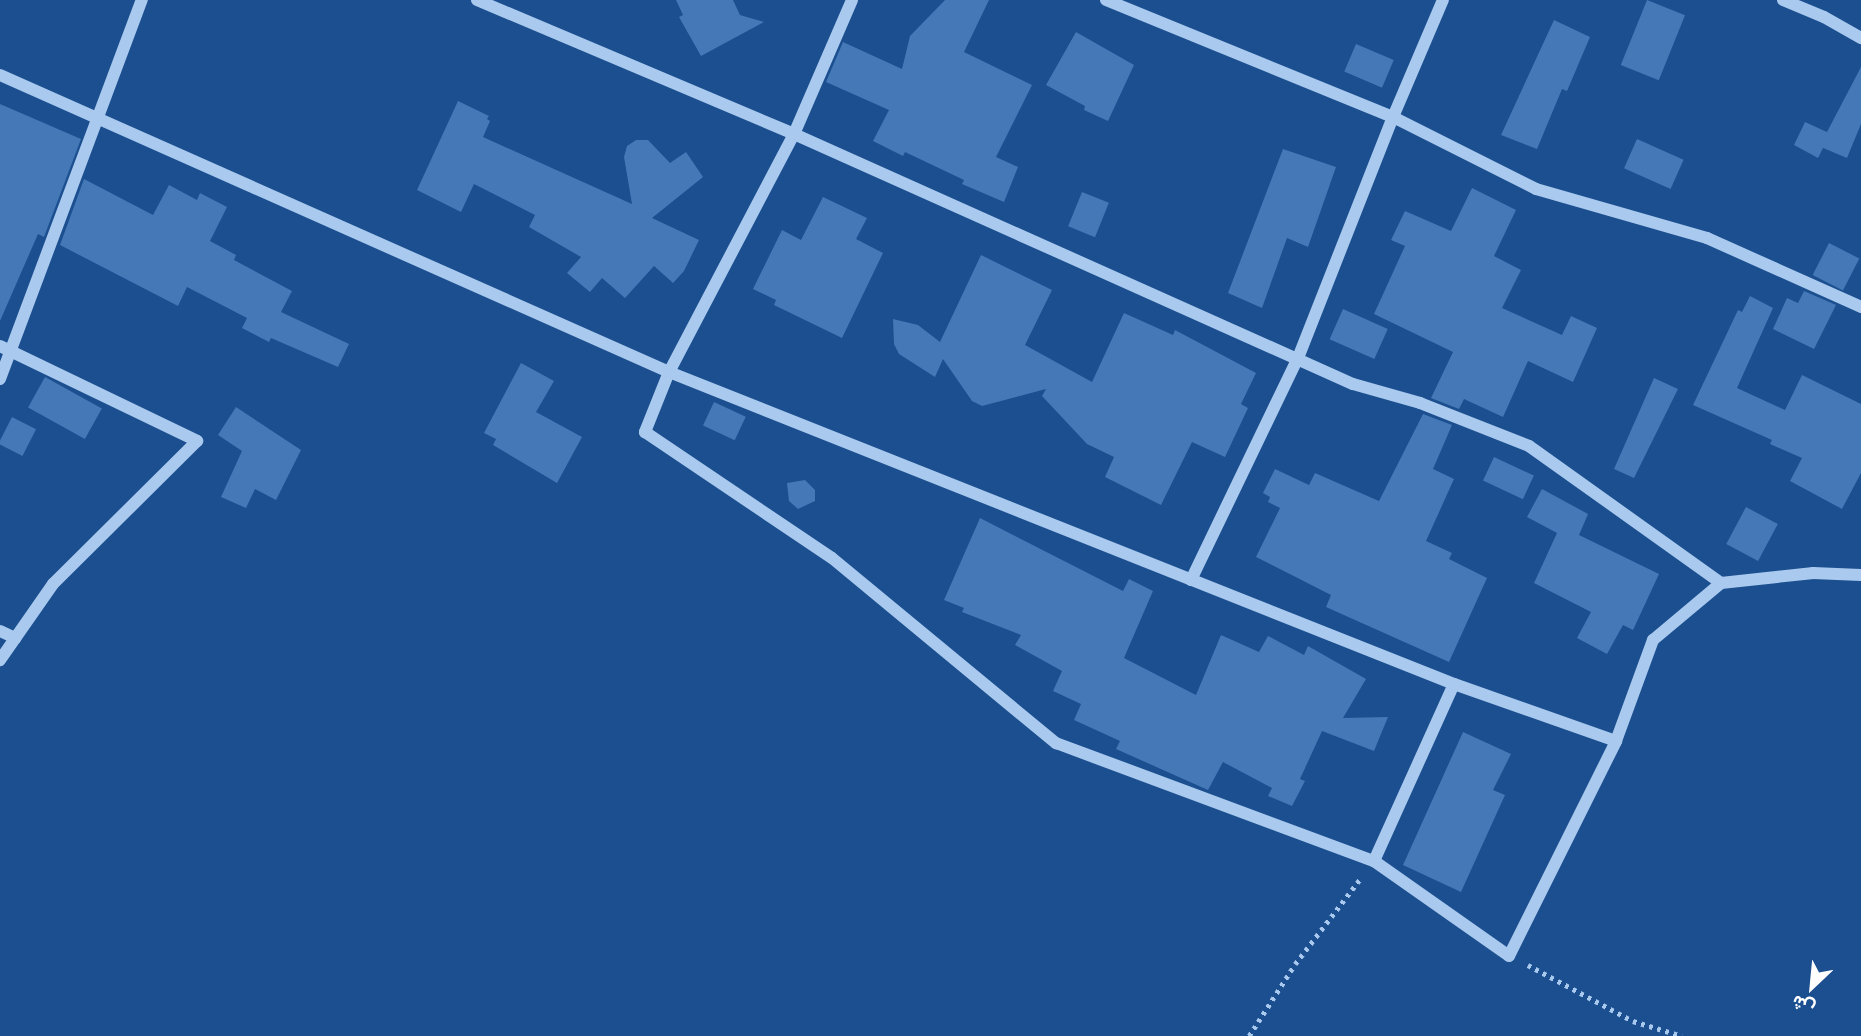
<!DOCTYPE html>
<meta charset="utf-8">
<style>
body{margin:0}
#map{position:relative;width:1861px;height:1036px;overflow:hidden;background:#1b4f8f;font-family:"Public Sans",Vazirmatn,sans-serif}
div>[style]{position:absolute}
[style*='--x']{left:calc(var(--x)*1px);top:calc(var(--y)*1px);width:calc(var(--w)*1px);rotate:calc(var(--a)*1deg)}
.building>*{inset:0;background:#4478b7;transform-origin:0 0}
.path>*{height:4.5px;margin-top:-2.25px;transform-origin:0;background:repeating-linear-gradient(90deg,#a9c9ee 0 3.5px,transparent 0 8.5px)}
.minor>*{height:12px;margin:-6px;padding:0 6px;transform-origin:6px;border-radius:6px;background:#a9c9ee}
span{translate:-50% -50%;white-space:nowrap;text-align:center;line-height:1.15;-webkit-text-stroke:5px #1b4f8f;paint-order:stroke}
.north{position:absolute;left:1777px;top:952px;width:70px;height:70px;-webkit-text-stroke:5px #1b4f8f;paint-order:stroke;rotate:206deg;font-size:19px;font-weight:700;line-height:28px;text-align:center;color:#fff}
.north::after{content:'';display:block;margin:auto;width:24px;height:32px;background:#fff;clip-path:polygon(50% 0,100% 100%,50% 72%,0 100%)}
</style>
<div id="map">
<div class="building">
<i style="clip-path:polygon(676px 0,733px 0,740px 15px,764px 22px,701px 56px,679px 17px,683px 15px)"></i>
<i style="clip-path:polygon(945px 0,989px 0,964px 52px,1032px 85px,996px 157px,1018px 167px,1004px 202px,962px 184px,964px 180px,905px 152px,903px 156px,873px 141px,889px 110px,826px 82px,843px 42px,902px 69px,910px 36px)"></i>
<i style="left:1647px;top:0;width:41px;height:70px;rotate:22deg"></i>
<i style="clip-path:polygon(1554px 20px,1590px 37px,1567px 91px,1562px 89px,1537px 149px,1501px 135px)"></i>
<i style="clip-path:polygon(1076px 32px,1134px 65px,1108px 121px,1084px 110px,1085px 106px,1046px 85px)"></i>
<i style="left:1356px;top:44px;width:41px;height:30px;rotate:23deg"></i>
<i style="clip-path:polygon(1861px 67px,1861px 124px,1847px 158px,1823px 148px,1818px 158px,1794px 145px,1805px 122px,1827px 132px)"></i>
<i style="clip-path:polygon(458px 101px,489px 116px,487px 119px,490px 121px,483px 137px,632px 204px,624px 157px,627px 146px,636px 140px,648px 140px,670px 163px,686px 152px,703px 177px,652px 218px,699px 240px,684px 271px,673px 283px,654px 266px,625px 298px,602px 278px,590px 292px,567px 273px,581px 257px,529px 227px,535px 215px,474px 184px,461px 212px,417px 190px)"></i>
<i style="clip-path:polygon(0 104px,81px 139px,44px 237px,38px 234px,0 321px)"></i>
<i style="left:1637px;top:139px;width:51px;height:32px;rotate:24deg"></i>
<i style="clip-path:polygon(1283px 149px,1336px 167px,1308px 247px,1287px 238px,1262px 308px,1228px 293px)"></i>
<i style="clip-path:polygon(84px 179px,153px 215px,169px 185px,197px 200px,200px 193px,227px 207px,210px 241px,236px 255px,234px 260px,292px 291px,281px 312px,349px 344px,338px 367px,271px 338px,269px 342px,242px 328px,247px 318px,187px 287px,178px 306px,60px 245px)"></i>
<i style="clip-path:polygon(1472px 188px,1516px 210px,1494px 256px,1521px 270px,1502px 308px,1562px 335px,1571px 316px,1597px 328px,1573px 382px,1528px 361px,1503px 417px,1464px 399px,1459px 409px,1431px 398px,1453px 352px,1374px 314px,1405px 246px,1391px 240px,1405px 211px,1451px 231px)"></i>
<i style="left:1082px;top:192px;width:29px;height:37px;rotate:22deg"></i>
<i style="clip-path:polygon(823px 197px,867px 218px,856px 239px,883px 253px,842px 338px,774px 305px,776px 300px,753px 289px,782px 230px,801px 240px)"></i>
<i style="left:1829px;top:243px;width:34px;height:36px;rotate:27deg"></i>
<i style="clip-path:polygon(981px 255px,1052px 290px,1025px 345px,1092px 382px,1124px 313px,1173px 335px,1175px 330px,1256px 373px,1241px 404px,1248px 408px,1225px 457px,1192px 442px,1161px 505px,1105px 477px,1114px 457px,1087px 444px,1042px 396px,1046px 389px,982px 406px,972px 401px,943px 359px,935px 377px,899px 354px,894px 344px,893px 319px,918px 325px,940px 342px)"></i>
<i style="clip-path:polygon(1804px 291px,1836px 305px,1814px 349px,1773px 329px,1787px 298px,1798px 303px)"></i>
<i style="clip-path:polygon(1750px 296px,1773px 308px,1737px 388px,1785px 410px,1802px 375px,1861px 404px,1861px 473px,1842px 509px,1790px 481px,1802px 458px,1770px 444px,1772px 440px,1693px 405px,1738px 310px,1742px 312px)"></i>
<i style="left:1343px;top:309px;width:49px;height:33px;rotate:24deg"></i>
<i style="clip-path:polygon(521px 363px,554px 381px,536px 412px,582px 437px,557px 483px,493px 445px,496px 439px,484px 433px)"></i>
<i style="left:45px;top:377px;width:65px;height:35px;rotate:29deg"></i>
<i style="clip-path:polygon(1654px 378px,1678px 389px,1634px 478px,1614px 469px)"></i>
<i style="left:714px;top:402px;width:35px;height:26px;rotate:25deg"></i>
<i style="clip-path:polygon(236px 407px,301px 450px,276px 500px,255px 489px,246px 508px,221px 497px,242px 451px,218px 435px)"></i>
<i style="clip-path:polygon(1423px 414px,1452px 425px,1433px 469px,1454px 479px,1426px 541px,1452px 553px,1449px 559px,1487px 578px,1449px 662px,1326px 607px,1331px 595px,1256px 557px,1280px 508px,1268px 502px,1270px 497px,1263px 493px,1275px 469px,1309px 485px,1315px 473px,1379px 501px)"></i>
<i style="left:12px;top:417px;width:27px;height:30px;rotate:27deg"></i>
<i style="left:1494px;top:457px;width:44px;height:26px;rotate:25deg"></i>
<i style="clip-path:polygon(805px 480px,815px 490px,815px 501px,798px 509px,789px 501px,787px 483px)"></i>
<i style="clip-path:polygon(1542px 489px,1588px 514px,1579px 535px,1659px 574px,1633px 630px,1623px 625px,1607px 654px,1577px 638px,1591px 612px,1534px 583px,1557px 533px,1527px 517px)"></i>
<i style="left:1746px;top:507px;width:36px;height:42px;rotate:28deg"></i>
<i style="clip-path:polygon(980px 518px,1123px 591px,1129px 579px,1153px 591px,1124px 658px,1196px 695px,1221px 635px,1259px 652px,1268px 636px,1304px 655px,1308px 646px,1366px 679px,1343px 718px,1388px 717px,1374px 751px,1322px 731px,1300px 779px,1305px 781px,1292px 806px,1268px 796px,1272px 788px,1223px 762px,1208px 790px,1116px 749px,1120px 741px,1074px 720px,1081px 704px,1053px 691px,1062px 671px,1015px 645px,1021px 635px,962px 612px,964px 608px,944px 600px)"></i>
<i style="clip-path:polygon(1463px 732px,1511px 754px,1493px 790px,1505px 795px,1461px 892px,1403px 865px)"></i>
</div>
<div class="path">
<i style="--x:1528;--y:965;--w:119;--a:28.1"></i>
<i style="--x:1633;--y:1021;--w:51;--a:17"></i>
<i style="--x:1249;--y:1036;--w:85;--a:-57.4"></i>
<i style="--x:1295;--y:964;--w:107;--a:-52.6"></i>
</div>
<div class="minor">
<i style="--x:477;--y:0;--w:344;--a:22.9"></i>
<i style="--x:794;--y:134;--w:612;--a:24.1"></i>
<i style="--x:1353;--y:384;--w:70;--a:15.8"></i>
<i style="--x:1420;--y:403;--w:117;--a:21.5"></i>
<i style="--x:1529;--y:446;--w:236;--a:35.5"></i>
<i style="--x:852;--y:0;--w:146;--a:113.4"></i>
<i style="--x:794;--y:134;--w:269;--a:117.7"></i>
<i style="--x:669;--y:372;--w:65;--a:111.8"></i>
<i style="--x:645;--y:432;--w:225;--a:34"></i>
<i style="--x:832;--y:558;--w:291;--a:39.6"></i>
<i style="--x:1056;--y:743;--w:339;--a:20.4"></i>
<i style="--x:1374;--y:861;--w:165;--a:35.1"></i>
<i style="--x:1509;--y:956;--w:240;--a:-63.5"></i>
<i style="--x:1616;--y:741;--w:108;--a:-69.9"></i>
<i style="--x:1653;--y:640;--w:89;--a:-40"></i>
<i style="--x:1721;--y:583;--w:93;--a:-6.2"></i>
<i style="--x:1813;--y:573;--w:48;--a:2.4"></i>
<i style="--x:1106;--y:0;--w:310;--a:22.2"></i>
<i style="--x:1393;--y:117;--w:160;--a:26.7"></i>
<i style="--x:1536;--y:189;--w:178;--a:16"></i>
<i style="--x:1707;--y:238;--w:169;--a:24.1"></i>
<i style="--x:1783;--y:0;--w:44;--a:22.5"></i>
<i style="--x:1824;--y:17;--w:43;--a:29.6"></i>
<i style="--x:0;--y:75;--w:732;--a:23.94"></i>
<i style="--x:669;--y:372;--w:845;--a:21.68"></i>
<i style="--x:1454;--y:684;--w:172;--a:19.4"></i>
<i style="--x:0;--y:346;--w:219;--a:25.7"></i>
<i style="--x:197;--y:441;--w:203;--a:135.2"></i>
<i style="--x:53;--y:584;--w:93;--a:124.9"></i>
<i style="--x:0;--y:379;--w:405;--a:-69.5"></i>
<i style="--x:1191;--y:580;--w:246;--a:-64.3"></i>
<i style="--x:1298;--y:358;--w:259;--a:-68.5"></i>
<i style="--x:1393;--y:117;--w:127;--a:-66.9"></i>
<i style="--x:0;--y:631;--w:17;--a:25"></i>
<i style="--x:1374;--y:861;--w:194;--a:-65.7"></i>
</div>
<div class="north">ش</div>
</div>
